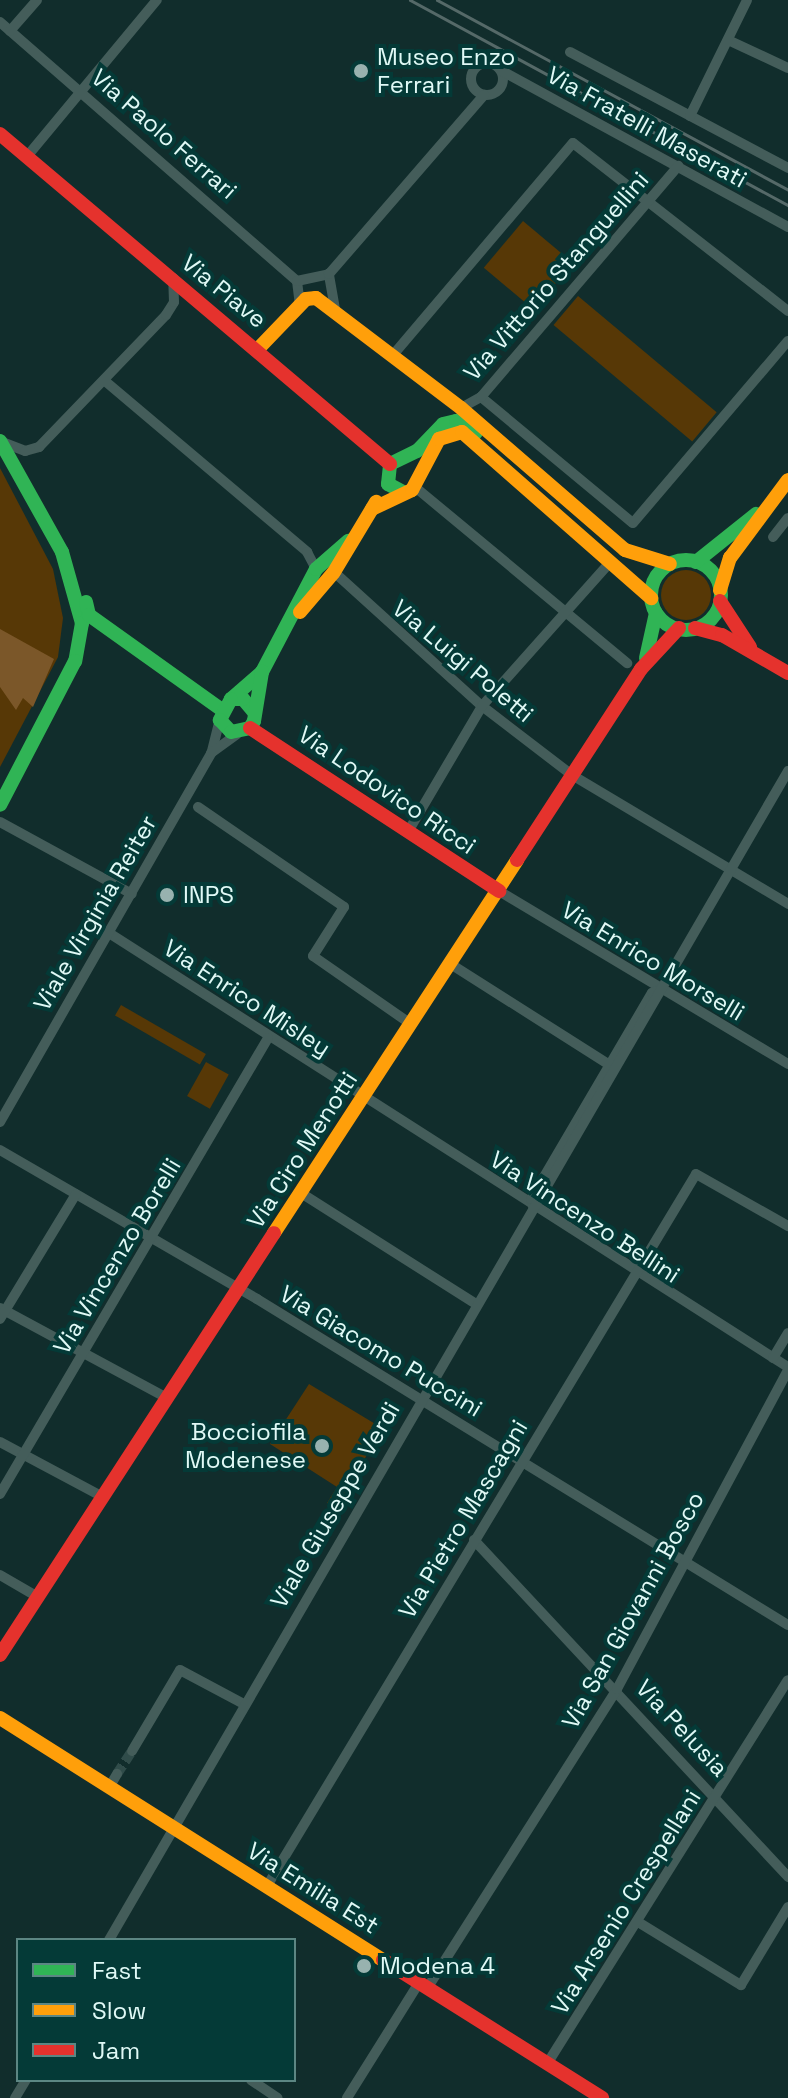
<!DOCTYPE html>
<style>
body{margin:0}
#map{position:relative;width:788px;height:2098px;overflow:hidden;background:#112d2c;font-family:"Space Grotesk",sans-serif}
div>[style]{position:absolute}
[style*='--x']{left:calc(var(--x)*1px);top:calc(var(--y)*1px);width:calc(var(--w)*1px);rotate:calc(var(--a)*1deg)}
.green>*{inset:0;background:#573806;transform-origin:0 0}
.round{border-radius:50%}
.forest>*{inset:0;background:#7b5729}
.street-tunnel>*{height:10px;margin-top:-5px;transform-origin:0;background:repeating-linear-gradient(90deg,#304c4a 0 10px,transparent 0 15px)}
.street>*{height:10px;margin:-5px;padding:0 5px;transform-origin:5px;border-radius:5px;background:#445d5a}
.street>.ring{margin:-5px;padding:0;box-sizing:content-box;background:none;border:10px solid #445d5a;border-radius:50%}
.fast>*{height:14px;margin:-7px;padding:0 7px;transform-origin:7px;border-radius:7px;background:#30b455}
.fast>.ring{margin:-7px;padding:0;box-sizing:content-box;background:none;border:14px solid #30b455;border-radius:50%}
.slow>*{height:14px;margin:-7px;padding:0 7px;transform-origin:7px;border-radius:7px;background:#ff9f0a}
.jam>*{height:14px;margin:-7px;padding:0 7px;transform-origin:7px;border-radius:7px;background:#e5322d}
.rail>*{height:3px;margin:-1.5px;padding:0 1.5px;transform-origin:1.5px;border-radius:1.5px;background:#556968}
.dots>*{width:22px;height:22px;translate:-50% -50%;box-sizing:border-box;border:4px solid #043a37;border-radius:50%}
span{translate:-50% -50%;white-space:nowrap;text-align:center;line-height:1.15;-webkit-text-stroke:8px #043a37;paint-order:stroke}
.poi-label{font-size:24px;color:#e0f9f6}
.left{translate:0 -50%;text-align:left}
.right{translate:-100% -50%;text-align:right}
.street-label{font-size:24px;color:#e0f9f6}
.legend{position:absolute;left:16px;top:1938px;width:280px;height:144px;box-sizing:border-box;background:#043a37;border:2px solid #5c8683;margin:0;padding:10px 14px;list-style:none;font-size:24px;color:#e0f9f6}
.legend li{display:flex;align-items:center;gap:16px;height:40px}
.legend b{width:40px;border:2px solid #5c8683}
</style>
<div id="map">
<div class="green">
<i style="left:523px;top:221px;width:65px;height:61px;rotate:40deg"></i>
<i style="left:578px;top:296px;width:181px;height:38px;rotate:40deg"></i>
<i style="clip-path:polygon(0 468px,53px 569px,63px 618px,58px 657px,0 767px)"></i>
<i class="round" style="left:661px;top:570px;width:50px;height:50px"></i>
<i style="left:121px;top:1005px;width:98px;height:12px;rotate:30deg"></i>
<i style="left:206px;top:1062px;width:26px;height:39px;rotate:29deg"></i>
<i style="clip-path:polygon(309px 1384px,382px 1428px,337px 1508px,327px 1503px,337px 1487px,270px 1444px)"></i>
</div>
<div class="forest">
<i style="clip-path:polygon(0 629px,54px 659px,33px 707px,23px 698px,16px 710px,0 687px)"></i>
</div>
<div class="street-tunnel">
<i style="--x:117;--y:1774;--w:27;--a:-57"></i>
</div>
<div class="street">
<i style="--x:0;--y:22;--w:394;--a:41.1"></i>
<i style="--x:297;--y:281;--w:23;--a:83"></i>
<i style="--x:10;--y:31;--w:41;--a:-48.9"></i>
<i style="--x:728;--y:40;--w:66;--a:25"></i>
<i style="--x:570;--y:52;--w:247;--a:28"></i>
<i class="ring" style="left:471px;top:63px;width:22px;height:22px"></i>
<i style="--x:502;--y:71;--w:326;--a:28.6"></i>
<i style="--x:690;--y:116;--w:129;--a:-63.8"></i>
<i style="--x:29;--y:154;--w:200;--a:-50.3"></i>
<i style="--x:297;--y:281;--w:33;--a:-12"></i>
<i style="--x:335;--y:309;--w:36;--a:-100"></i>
<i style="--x:329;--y:274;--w:237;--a:-49.1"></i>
<i style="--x:393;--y:355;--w:278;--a:-49.7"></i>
<i style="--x:573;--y:143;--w:273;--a:38"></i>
<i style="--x:105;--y:381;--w:265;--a:40.2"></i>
<i style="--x:307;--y:552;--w:19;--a:62"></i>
<i style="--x:481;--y:397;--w:197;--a:39.7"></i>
<i style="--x:633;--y:523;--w:239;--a:-49.6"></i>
<i style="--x:461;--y:408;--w:23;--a:-29"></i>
<i style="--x:481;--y:397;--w:304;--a:-49.5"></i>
<i style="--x:2;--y:442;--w:25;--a:21"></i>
<i style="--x:25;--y:451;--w:15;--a:-16"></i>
<i style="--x:39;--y:447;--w:183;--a:-46.1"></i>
<i style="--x:166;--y:315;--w:15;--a:-58"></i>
<i style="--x:174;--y:302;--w:24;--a:-92"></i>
<i style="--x:415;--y:487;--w:276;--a:39.7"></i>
<i style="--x:773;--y:537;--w:24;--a:-52"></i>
<i style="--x:334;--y:572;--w:200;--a:42.2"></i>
<i style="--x:482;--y:706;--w:113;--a:37.5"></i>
<i style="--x:572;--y:775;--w:252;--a:30.8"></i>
<i style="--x:212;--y:751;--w:32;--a:-76"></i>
<i style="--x:198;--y:807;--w:177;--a:34.4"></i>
<i style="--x:344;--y:907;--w:58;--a:122.3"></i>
<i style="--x:313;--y:956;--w:119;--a:34.8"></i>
<i style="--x:0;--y:822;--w:150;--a:28.6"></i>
<i style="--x:409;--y:830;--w:144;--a:-59.5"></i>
<i style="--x:482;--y:706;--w:186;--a:-48.3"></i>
<i style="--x:499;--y:891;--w:337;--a:30.9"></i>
<i style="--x:109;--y:933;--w:806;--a:32.59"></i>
<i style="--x:449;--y:963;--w:194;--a:32.4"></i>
<i style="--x:0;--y:1122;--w:425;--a:-60.2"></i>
<i style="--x:211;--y:753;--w:32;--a:-36"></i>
<i style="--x:0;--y:1150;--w:297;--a:30.1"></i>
<i style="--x:257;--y:1299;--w:623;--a:31.55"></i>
<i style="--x:301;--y:1193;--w:205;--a:32.4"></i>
<i style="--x:533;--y:1206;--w:7;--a:-106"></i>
<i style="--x:531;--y:1199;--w:239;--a:-59.6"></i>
<i style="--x:652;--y:993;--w:10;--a:-24"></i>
<i style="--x:0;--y:1308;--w:190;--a:28.3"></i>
<i style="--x:0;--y:1319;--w:146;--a:-58.7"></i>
<i style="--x:773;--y:1358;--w:29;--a:-59"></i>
<i style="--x:0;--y:1442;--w:117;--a:28.1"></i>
<i style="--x:0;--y:1494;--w:529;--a:-59.56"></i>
<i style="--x:474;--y:1540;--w:461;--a:47"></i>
<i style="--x:0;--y:1575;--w:44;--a:30.1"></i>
<i style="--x:132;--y:1751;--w:94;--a:-59.3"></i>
<i style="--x:180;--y:1670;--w:72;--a:28"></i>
<i style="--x:110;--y:1786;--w:14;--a:-60"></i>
<i style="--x:267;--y:1886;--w:831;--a:-58.93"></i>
<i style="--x:696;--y:1174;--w:106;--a:29.5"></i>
<i style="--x:638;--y:1922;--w:121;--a:31.5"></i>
<i style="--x:741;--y:1985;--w:91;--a:-58.9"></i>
<i style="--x:109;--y:1940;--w:1352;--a:-59.85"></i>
<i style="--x:428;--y:1987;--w:353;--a:-57.6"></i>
<i style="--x:617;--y:1689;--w:362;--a:-61.8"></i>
<i style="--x:547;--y:2064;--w:453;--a:-57.9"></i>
<i style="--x:251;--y:2080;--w:32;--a:34"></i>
<i style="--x:15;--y:2098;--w:21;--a:-59"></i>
<i style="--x:347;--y:2098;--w:138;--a:-58"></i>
</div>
<div class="fast">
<i style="--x:0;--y:441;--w:127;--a:60.8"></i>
<i style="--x:62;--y:552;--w:74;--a:74.3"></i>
<i style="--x:82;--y:623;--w:39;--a:100"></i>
<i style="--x:75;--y:661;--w:162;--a:117.5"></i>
<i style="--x:403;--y:492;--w:17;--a:-152"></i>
<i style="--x:388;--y:484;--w:20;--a:-84"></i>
<i style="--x:390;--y:464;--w:30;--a:-26"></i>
<i style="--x:417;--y:451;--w:37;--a:-46"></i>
<i style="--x:443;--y:424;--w:13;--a:-13"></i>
<i style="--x:456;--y:421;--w:23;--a:31"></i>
<i class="ring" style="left:651px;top:560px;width:56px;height:56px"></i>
<i style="--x:696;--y:562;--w:77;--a:-38.7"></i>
<i style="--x:86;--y:602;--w:13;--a:77"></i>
<i style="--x:89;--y:615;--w:162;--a:35.5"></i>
<i style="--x:646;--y:658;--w:46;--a:-77.5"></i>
<i style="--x:231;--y:699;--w:41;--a:-41.1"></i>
<i style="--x:262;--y:672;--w:116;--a:-62.3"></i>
<i style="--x:316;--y:569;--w:43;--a:-41.2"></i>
<i style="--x:254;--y:712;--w:17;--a:-130"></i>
<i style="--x:243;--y:699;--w:12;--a:180"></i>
<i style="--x:231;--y:699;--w:24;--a:118"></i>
<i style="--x:220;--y:720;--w:16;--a:47"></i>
<i style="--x:231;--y:732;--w:19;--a:-12"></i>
<i style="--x:250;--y:728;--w:8;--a:-60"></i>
<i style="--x:254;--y:721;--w:50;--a:-80.7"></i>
</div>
<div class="slow">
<i style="--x:259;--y:348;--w:68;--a:-46.2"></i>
<i style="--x:306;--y:299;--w:10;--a:-6"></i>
<i style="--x:316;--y:298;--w:182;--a:37.2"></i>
<i style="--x:461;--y:408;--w:217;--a:40.9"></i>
<i style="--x:625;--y:550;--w:47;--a:17.3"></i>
<i style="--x:372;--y:509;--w:44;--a:-25.4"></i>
<i style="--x:412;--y:490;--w:58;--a:-62.1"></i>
<i style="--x:439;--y:439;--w:24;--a:-17"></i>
<i style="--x:462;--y:432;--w:252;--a:41.3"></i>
<i style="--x:720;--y:590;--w:34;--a:-73"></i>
<i style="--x:730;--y:558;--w:97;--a:-53.4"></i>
<i style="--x:300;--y:612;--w:52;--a:-49.6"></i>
<i style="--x:334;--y:572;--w:82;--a:-59"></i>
<i style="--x:274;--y:1233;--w:445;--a:-56.9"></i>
<i style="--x:0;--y:1718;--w:453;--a:32.3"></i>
</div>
<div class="jam">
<i style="--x:0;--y:134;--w:511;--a:40.24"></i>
<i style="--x:720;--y:601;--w:55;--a:56.9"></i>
<i style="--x:695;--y:628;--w:28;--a:15"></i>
<i style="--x:722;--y:635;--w:76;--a:29.9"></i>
<i style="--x:250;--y:728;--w:298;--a:33.2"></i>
<i style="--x:517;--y:860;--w:228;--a:-57"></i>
<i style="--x:641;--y:669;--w:56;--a:-47.2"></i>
<i style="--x:0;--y:1655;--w:503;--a:-57"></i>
<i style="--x:383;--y:1960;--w:259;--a:32.2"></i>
</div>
<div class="rail">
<i style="--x:410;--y:0;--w:430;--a:28.5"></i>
<i style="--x:437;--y:0;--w:399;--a:28.4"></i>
</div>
<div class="dots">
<i style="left:361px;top:71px;background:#98b2af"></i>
<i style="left:167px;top:895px;background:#98b2af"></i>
<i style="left:322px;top:1446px;background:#98b2af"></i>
<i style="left:364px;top:1966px;background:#98b2af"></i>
</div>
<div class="poi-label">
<span class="left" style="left:377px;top:71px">Museo Enzo<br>Ferrari</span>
<span class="left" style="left:183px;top:895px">INPS</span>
<span class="right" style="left:306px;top:1446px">Bocciofila<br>Modenese</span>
<span class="left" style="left:380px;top:1966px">Modena 4</span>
</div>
<div class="street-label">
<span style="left:647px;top:127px;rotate:29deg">Via Fratelli Maserati</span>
<span style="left:164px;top:134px;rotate:41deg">Via Paolo Ferrari</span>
<span style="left:556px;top:276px;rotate:-49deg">Via Vittorio Stanguellini</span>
<span style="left:224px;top:291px;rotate:39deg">Via Piave</span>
<span style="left:463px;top:661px;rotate:40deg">Via Luigi Poletti</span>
<span style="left:387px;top:790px;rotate:34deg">Via Lodovico Ricci</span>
<span style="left:95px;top:913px;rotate:-60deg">Viale Virginia Reiter</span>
<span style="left:653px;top:961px;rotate:31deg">Via Enrico Morselli</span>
<span style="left:247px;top:998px;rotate:33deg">Via Enrico Misley</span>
<span style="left:302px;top:1150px;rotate:-57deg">Via Ciro Menotti</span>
<span style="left:585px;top:1217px;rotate:33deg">Via Vincenzo Bellini</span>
<span style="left:117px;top:1256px;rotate:-59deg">Via Vincenzo Borelli</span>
<span style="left:381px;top:1351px;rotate:31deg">Via Giacomo Puccini</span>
<span style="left:335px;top:1505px;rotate:-60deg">Viale Giuseppe Verdi</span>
<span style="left:463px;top:1519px;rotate:-59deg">Via Pietro Mascagni</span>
<span style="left:633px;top:1610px;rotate:-61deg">Via San Giovanni Bosco</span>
<span style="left:682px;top:1728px;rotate:47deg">Via Pelusia</span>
<span style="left:313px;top:1888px;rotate:32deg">Via Emilia Est</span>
<span style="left:626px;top:1902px;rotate:-58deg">Via Arsenio Crespellani</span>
</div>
<ul class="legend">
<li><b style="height:10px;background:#30b455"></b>Fast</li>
<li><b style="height:10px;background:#ff9f0a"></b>Slow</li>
<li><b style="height:10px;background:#e5322d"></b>Jam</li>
</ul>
</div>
